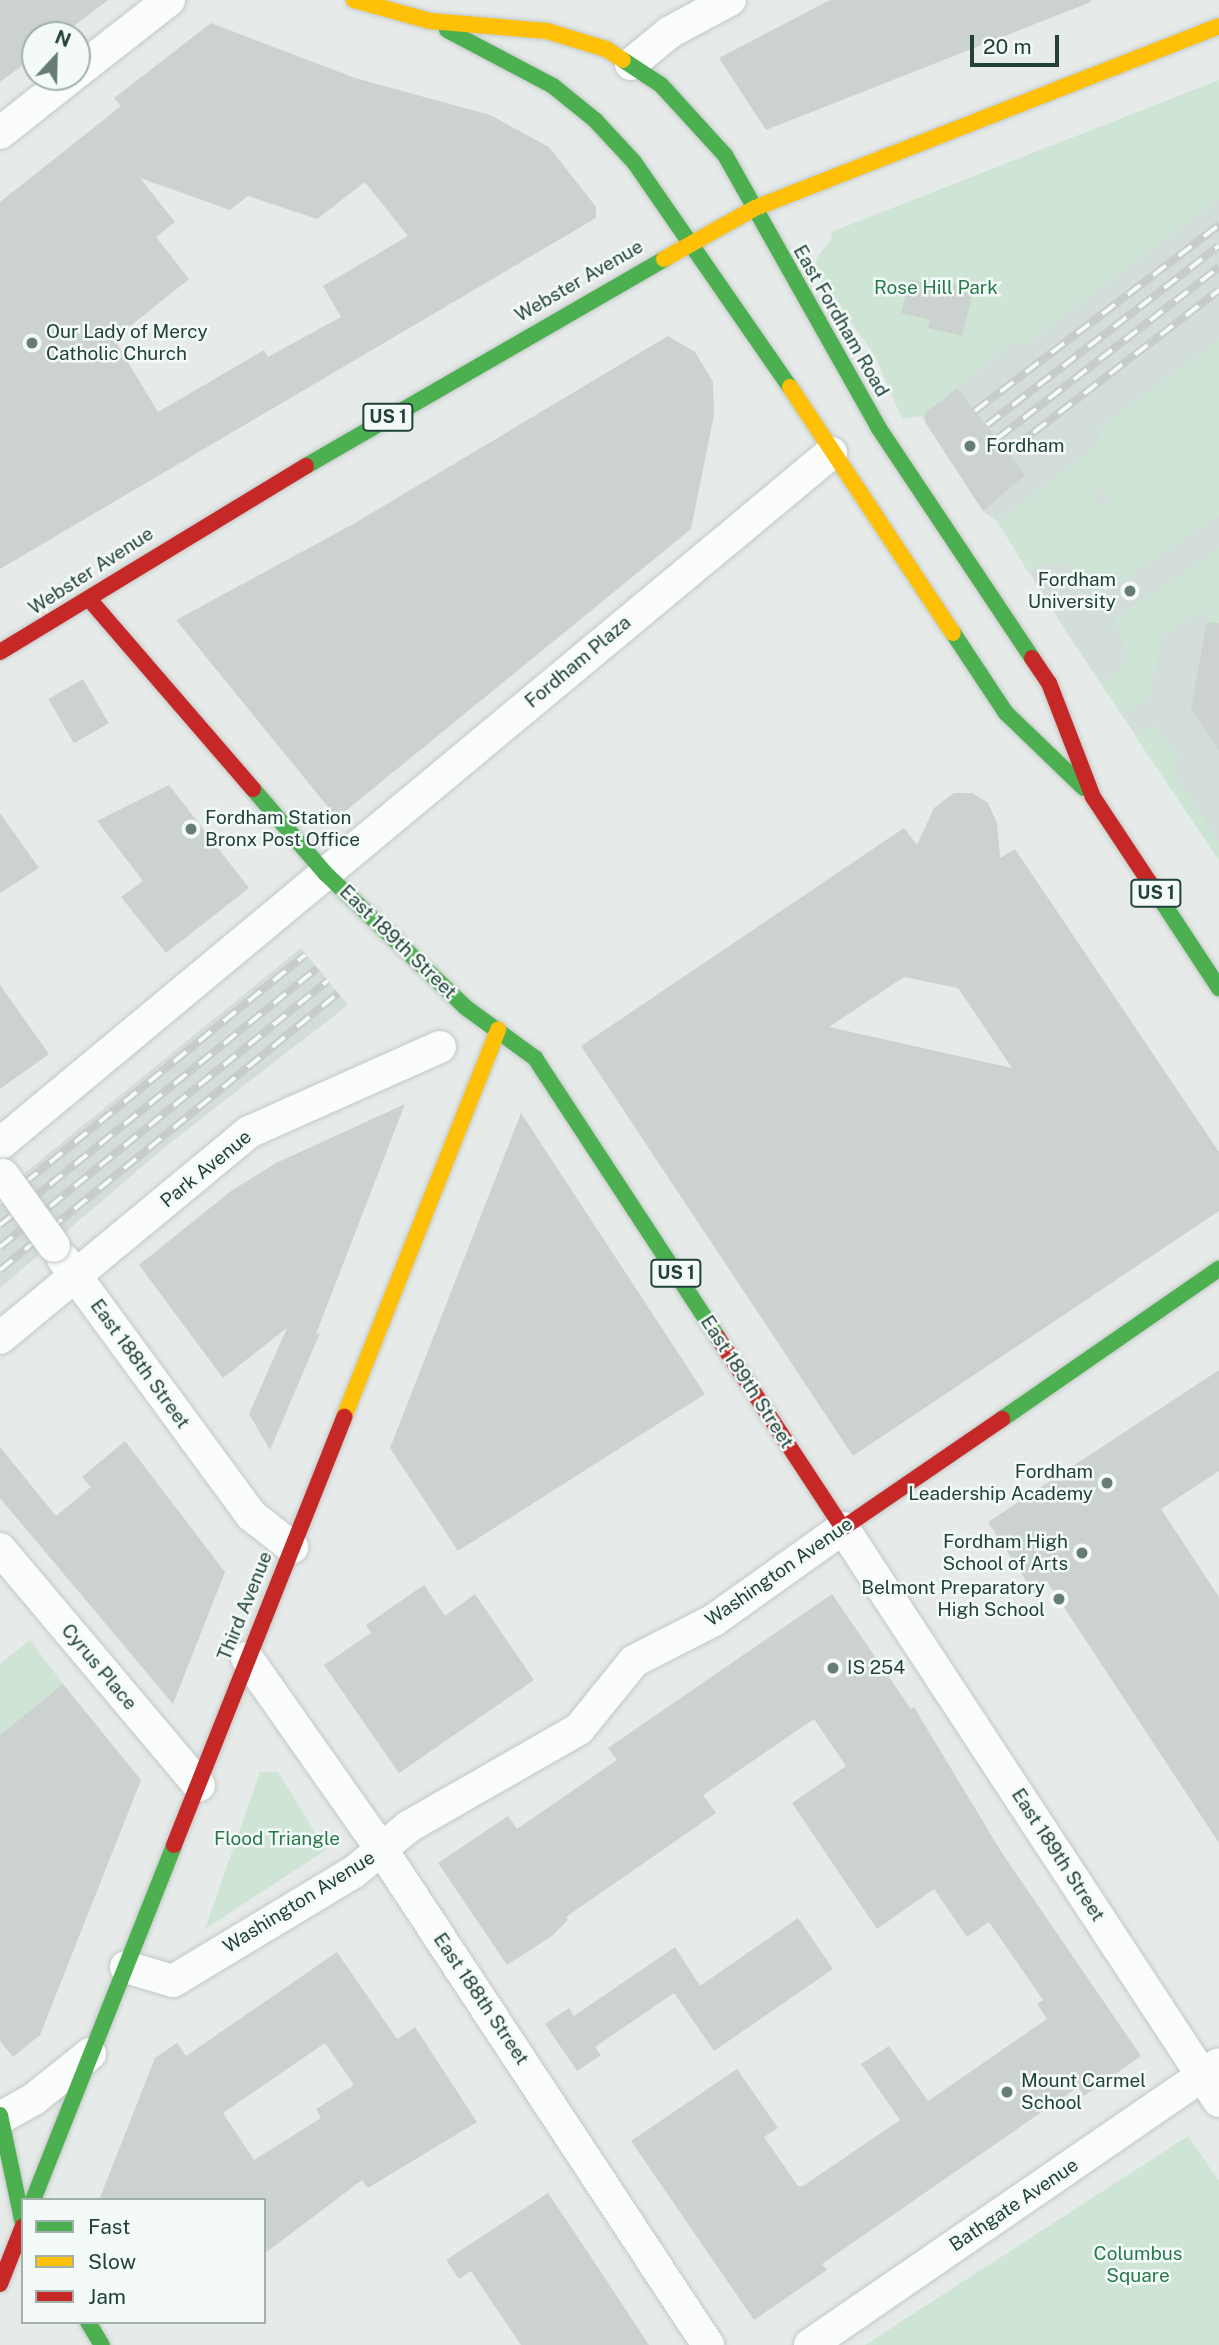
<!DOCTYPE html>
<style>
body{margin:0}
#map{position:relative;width:1219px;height:2345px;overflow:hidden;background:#e6ebe9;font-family:"Public Sans",sans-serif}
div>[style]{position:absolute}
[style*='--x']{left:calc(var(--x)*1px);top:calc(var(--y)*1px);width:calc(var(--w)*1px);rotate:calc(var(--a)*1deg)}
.built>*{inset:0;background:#d3ddd9}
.green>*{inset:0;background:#cee5d6}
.building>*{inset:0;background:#ccd2d0;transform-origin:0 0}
.roads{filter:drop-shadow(0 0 2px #c3c8c6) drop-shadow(0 0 2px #c3c8c6)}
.street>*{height:32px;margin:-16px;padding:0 16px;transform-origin:16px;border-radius:16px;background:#fbfcfc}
.fast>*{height:16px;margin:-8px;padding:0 8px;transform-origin:8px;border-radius:8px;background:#4caf50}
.slow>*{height:16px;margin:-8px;padding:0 8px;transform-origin:8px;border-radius:8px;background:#ffc107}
.jam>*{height:16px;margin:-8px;padding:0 8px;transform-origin:8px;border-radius:8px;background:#c62828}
.rail>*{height:8px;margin-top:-4px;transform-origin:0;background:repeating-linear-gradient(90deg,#f4faf7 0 16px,#c7cccb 0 32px);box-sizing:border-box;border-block:2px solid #c7cccb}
.bridges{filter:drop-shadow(0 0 2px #c3c8c6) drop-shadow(0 0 2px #c3c8c6)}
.street-bridge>*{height:32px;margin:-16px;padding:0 16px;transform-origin:16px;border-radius:16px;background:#fbfcfc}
.dots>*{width:19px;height:19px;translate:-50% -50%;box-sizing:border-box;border:4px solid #f4faf7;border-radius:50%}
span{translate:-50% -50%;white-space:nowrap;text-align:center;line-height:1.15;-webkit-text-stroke:5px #f4faf7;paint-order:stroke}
.shield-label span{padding:2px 5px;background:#f4faf7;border:2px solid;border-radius:5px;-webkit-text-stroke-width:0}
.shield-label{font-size:18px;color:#214139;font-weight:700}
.street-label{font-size:19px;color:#214139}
.park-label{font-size:19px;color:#287a4b}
.poi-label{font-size:19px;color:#214139}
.left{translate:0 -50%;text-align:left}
.right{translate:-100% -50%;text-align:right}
.legend{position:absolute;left:21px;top:2198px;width:245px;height:126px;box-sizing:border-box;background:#f4faf7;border:2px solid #a0b0ab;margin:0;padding:9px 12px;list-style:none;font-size:21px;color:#214139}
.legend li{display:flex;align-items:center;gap:14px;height:35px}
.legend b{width:35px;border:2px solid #a0b0ab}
.north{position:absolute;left:21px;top:21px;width:70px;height:70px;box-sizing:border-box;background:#f4faf7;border:2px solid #a0b0ab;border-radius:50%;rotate:22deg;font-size:19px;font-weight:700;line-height:28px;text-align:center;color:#214139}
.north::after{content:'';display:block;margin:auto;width:24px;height:32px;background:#667c77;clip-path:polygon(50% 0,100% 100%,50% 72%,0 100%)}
.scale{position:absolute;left:970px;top:35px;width:89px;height:32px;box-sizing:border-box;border:4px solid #214139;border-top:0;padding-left:9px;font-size:21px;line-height:24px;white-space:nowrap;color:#214139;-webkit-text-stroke:5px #f4faf7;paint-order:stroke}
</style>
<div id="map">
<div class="built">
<i style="clip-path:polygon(1219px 199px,1219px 860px,1067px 633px,998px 522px,983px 511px,922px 416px,1011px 343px)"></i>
<i style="clip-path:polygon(301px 948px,348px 1005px,166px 1146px,0 1288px,0 1193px)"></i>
</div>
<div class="green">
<i style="clip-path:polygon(1219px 80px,1219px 199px,1024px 346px,1011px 343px,922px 416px,902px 419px,875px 356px,816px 274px,816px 259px,832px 238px,831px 232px)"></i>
<i style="clip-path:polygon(evenodd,1219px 341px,1219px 516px,1101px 595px,1067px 562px,1056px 561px,1028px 572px,998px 522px,1101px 442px,1101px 426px,1219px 341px,1100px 488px,1111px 503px,1104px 510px,1092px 494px,1100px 488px)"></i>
<i style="clip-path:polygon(1219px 549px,1219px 632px,1202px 610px,1163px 635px,1149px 698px,1122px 715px,1101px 684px,1120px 670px,1127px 656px,1115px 619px)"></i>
<i style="clip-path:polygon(1153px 724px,1179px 758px,1174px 773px,1219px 842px,1219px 860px,1135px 736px)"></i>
<i style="clip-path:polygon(30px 1640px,63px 1684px,0 1735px,0 1664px)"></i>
<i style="clip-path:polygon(260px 1772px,278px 1772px,326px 1850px,205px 1929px)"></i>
<i style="clip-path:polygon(1188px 2136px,1219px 2181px,1219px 2345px,865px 2345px)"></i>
</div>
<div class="building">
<i style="clip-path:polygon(0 0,108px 0,62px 35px,35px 35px,35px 56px,0 82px)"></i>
<i style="clip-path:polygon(830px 0,1091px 0,1091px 2px,766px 130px,719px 58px)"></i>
<i style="clip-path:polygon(evenodd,211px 23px,355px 78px,490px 115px,549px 147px,596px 207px,596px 218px,0 569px,0 202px,121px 106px,114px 98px,211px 23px,140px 178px,230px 210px,248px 196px,317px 219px,365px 182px,408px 236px,323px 286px,341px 317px,268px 357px,264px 350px,158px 412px,114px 339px,189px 279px,156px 237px,175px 222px,140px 178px)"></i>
<i style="clip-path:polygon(910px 279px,940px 287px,942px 280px,974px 289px,962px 336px,928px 328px,930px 320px,901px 313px)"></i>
<i style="clip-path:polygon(668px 336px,695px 352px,713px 382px,714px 415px,691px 529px,337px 818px,176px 620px,355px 523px)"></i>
<i style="clip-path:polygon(957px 388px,1025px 475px,983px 511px,925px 422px,925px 413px)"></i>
<i style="clip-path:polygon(1207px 622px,1219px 623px,1219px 751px,1191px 708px)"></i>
<i style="left:83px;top:679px;width:51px;height:40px;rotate:60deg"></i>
<i style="clip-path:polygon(169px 785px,249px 888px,166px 953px,121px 897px,143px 881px,97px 821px)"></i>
<i style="clip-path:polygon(evenodd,954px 793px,972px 793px,988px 803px,997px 823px,1000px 858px,1015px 849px,1219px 1152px,1219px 1211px,853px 1456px,581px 1046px,904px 828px,917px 845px,934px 808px,954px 793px,904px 977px,958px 988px,1012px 1068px,829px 1027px,904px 977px)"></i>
<i style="clip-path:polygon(0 813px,39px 868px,0 893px)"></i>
<i style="clip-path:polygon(0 985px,49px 1054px,0 1089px)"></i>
<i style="clip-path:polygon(405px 1104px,316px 1334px,320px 1333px,270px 1450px,249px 1414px,287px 1328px,223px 1378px,139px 1265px,231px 1191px,276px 1163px)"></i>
<i style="clip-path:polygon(521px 1113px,705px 1394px,458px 1551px,390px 1448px)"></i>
<i style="clip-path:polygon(1219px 1370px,1219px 1471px,1161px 1509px,1219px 1597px,1219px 1843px,1048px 1583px,1034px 1593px,988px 1522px)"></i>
<i style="clip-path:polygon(125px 1441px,225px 1572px,173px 1704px,0 1498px,0 1447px,56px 1516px,91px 1487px,82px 1477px)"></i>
<i style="clip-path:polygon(424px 1585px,445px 1616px,475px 1594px,534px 1680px,399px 1773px,324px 1665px,371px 1633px,366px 1625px)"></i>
<i style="clip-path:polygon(832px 1594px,911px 1709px,914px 1707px,1002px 1853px,1141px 2056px,1084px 2096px,1078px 2087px,822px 2264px,827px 2270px,754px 2320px,631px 2141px,737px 2069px,778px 2128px,764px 2137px,798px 2186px,803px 2186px,900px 2120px,861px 2064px,889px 2046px,928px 2101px,1047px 2019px,1037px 2004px,1043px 2000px,989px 1922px,967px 1937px,934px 1889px,877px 1929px,792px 1803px,846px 1766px,814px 1719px,703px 1795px,716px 1813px,566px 1917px,568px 1920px,552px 1936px,507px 1965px,438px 1863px,508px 1816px,517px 1829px,617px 1760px,608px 1748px)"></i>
<i style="clip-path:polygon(63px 1684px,141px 1780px,40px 2035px,13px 2057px,0 2041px,0 1735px)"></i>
<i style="clip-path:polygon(798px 1918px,833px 1969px,714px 2051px,674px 1993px,595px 2047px,601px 2055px,577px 2071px,545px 2024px,569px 2008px,574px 2016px,675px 1947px,700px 1986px)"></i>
<i style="clip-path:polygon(evenodd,337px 1952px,397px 2039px,415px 2027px,477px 2122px,368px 2188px,362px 2180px,264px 2254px,264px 2200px,99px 2200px,155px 2058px,177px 2043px,186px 2056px,337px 1952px,325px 2043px,354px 2085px,316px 2109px,321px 2118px,254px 2160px,223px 2113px,325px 2043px)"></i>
<i style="clip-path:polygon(548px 2193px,593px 2260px,649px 2345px,521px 2345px,471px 2271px,459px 2279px,446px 2260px)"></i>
</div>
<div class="roads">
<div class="street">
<i style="--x:631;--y:64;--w:50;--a:-39.4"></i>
<i style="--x:670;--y:32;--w:68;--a:-28.1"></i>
<i style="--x:77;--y:72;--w:117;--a:-38"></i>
<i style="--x:0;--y:133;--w:90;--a:-38.3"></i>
<i style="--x:0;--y:1144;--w:1081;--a:-39.74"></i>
<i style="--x:63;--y:1259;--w:319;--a:53.7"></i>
<i style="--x:252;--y:1516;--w:51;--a:37.8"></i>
<i style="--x:0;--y:1338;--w:323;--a:-39.6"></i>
<i style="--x:249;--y:1132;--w:209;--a:-24"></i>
<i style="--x:0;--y:1549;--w:309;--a:49.9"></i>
<i style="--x:247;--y:1658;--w:235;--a:54.9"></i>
<i style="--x:382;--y:1850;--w:593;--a:56.63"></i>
<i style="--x:126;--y:1967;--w:49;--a:16.6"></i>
<i style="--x:173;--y:1981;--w:211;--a:-31.1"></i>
<i style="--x:354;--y:1872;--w:70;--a:-39.8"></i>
<i style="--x:408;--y:1827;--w:197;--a:-29.8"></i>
<i style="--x:579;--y:1729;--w:87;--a:-51"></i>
<i style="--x:634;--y:1661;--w:90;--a:-27.1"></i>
<i style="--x:714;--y:1620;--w:158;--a:-35.5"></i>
<i style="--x:843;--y:1528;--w:685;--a:56.73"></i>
<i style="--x:0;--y:2118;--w:39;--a:-29"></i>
<i style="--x:34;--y:2099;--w:72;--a:-38.8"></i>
<i style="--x:810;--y:2345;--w:495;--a:-34.5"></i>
</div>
<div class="fast">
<i style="--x:447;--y:30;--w:120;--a:27.8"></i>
<i style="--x:553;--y:86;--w:54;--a:39"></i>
<i style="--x:595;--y:120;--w:57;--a:47.1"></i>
<i style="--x:634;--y:162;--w:274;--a:55.3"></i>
<i style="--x:623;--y:60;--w:45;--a:33.3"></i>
<i style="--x:661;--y:85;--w:95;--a:47.6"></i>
<i style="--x:725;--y:155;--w:312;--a:60.6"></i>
<i style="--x:878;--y:427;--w:278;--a:56.3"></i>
<i style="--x:306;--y:466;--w:414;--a:-30"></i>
<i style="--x:953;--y:633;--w:96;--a:56.5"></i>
<i style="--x:1006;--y:713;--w:108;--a:43.9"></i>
<i style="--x:253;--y:789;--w:111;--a:49.4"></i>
<i style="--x:325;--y:873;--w:194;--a:43.7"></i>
<i style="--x:465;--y:1007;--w:87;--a:36.1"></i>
<i style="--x:535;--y:1058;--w:334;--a:56.8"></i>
<i style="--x:1150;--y:883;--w:126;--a:56.7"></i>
<i style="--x:1002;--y:1419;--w:264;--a:-34.7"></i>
<i style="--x:0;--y:2115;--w:111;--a:78.1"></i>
<i style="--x:33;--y:2200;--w:382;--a:-68.3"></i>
<i style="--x:88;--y:2322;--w:27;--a:59"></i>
</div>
<div class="slow">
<i style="--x:354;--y:0;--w:79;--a:15.4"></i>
<i style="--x:430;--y:21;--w:117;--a:4.9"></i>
<i style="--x:547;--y:31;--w:62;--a:17"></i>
<i style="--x:606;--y:49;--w:20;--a:33"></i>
<i style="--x:755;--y:208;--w:498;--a:-21.4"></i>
<i style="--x:664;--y:259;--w:104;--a:-29.3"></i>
<i style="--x:790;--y:387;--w:295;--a:56.5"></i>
<i style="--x:344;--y:1417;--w:417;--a:-68.3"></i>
</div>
<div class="jam">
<i style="--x:89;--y:599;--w:251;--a:49.2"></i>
<i style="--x:0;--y:652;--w:358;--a:-31.3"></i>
<i style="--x:1032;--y:658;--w:30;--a:56"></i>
<i style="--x:1049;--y:683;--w:122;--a:68.9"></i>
<i style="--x:1093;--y:797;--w:103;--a:56.5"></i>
<i style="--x:718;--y:1338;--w:227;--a:56.7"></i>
<i style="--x:843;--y:1528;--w:193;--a:-34.4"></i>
<i style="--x:174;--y:1845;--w:461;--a:-68.3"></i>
<i style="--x:0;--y:2284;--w:62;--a:-68.4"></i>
</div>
</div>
<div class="rail">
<i style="--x:975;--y:411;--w:307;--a:-37.3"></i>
<i style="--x:987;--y:425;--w:293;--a:-37.7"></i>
<i style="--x:998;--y:438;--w:279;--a:-37.7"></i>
<i style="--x:1008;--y:452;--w:266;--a:-37.5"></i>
<i style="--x:0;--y:1203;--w:393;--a:-39.1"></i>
<i style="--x:0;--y:1225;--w:408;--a:-39"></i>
<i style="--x:0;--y:1247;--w:422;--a:-39.1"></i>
<i style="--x:0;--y:1270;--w:437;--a:-39.3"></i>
</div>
<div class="bridges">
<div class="street-bridge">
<i style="--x:3;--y:1175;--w:87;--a:54.3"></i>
</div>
</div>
<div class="dots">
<i style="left:32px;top:343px;background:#667c77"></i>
<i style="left:970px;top:446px;background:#667c77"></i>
<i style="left:1130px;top:591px;background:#667c77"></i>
<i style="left:191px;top:829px;background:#667c77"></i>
<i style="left:1107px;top:1483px;background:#667c77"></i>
<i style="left:1082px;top:1553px;background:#667c77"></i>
<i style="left:1059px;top:1599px;background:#667c77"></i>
<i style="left:833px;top:1668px;background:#667c77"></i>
<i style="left:1007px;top:2092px;background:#667c77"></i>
</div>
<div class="shield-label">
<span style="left:388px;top:417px">US 1</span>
<span style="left:1156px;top:893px">US 1</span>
<span style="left:676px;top:1273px">US 1</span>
</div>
<div class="street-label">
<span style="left:579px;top:281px;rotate:-30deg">Webster Avenue</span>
<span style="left:841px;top:321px;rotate:60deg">East Fordham Road</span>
<span style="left:91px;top:571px;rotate:-33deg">Webster Avenue</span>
<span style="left:578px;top:662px;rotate:-40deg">Fordham Plaza</span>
<span style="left:398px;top:942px;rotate:44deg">East 189th Street</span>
<span style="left:206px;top:1169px;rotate:-39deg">Park Avenue</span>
<span style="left:140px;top:1364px;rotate:54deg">East 188th Street</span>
<span style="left:747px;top:1382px;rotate:57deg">East 189th Street</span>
<span style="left:779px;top:1572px;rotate:-35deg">Washington Avenue</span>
<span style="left:245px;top:1606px;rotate:-68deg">Third Avenue</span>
<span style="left:99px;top:1667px;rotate:50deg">Cyrus Place</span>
<span style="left:1058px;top:1855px;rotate:57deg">East 189th Street</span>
<span style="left:299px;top:1902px;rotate:-32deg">Washington Avenue</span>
<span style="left:481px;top:1999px;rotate:56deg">East 188th Street</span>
<span style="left:1014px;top:2205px;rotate:-34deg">Bathgate Avenue</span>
</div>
<div class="park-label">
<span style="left:936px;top:288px">Rose Hill Park</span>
<span style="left:277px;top:1839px">Flood Triangle</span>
<span style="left:1138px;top:2265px">Columbus<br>Square</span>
</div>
<div class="poi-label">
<span class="left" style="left:46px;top:343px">Our Lady of Mercy<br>Catholic Church</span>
<span class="left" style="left:986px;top:446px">Fordham</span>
<span class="right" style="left:1116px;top:591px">Fordham<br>University</span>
<span class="left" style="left:205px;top:829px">Fordham Station<br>Bronx Post Office</span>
<span class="right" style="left:1093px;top:1483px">Fordham<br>Leadership Academy</span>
<span class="right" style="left:1068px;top:1553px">Fordham High<br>School of Arts</span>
<span class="right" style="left:1045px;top:1599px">Belmont Preparatory<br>High School</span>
<span class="left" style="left:847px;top:1668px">IS 254</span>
<span class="left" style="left:1021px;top:2092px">Mount Carmel<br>School</span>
</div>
<ul class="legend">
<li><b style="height:9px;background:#4caf50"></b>Fast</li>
<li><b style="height:9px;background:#ffc107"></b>Slow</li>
<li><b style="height:9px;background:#c62828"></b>Jam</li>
</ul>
<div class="north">N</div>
<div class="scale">20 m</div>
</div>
